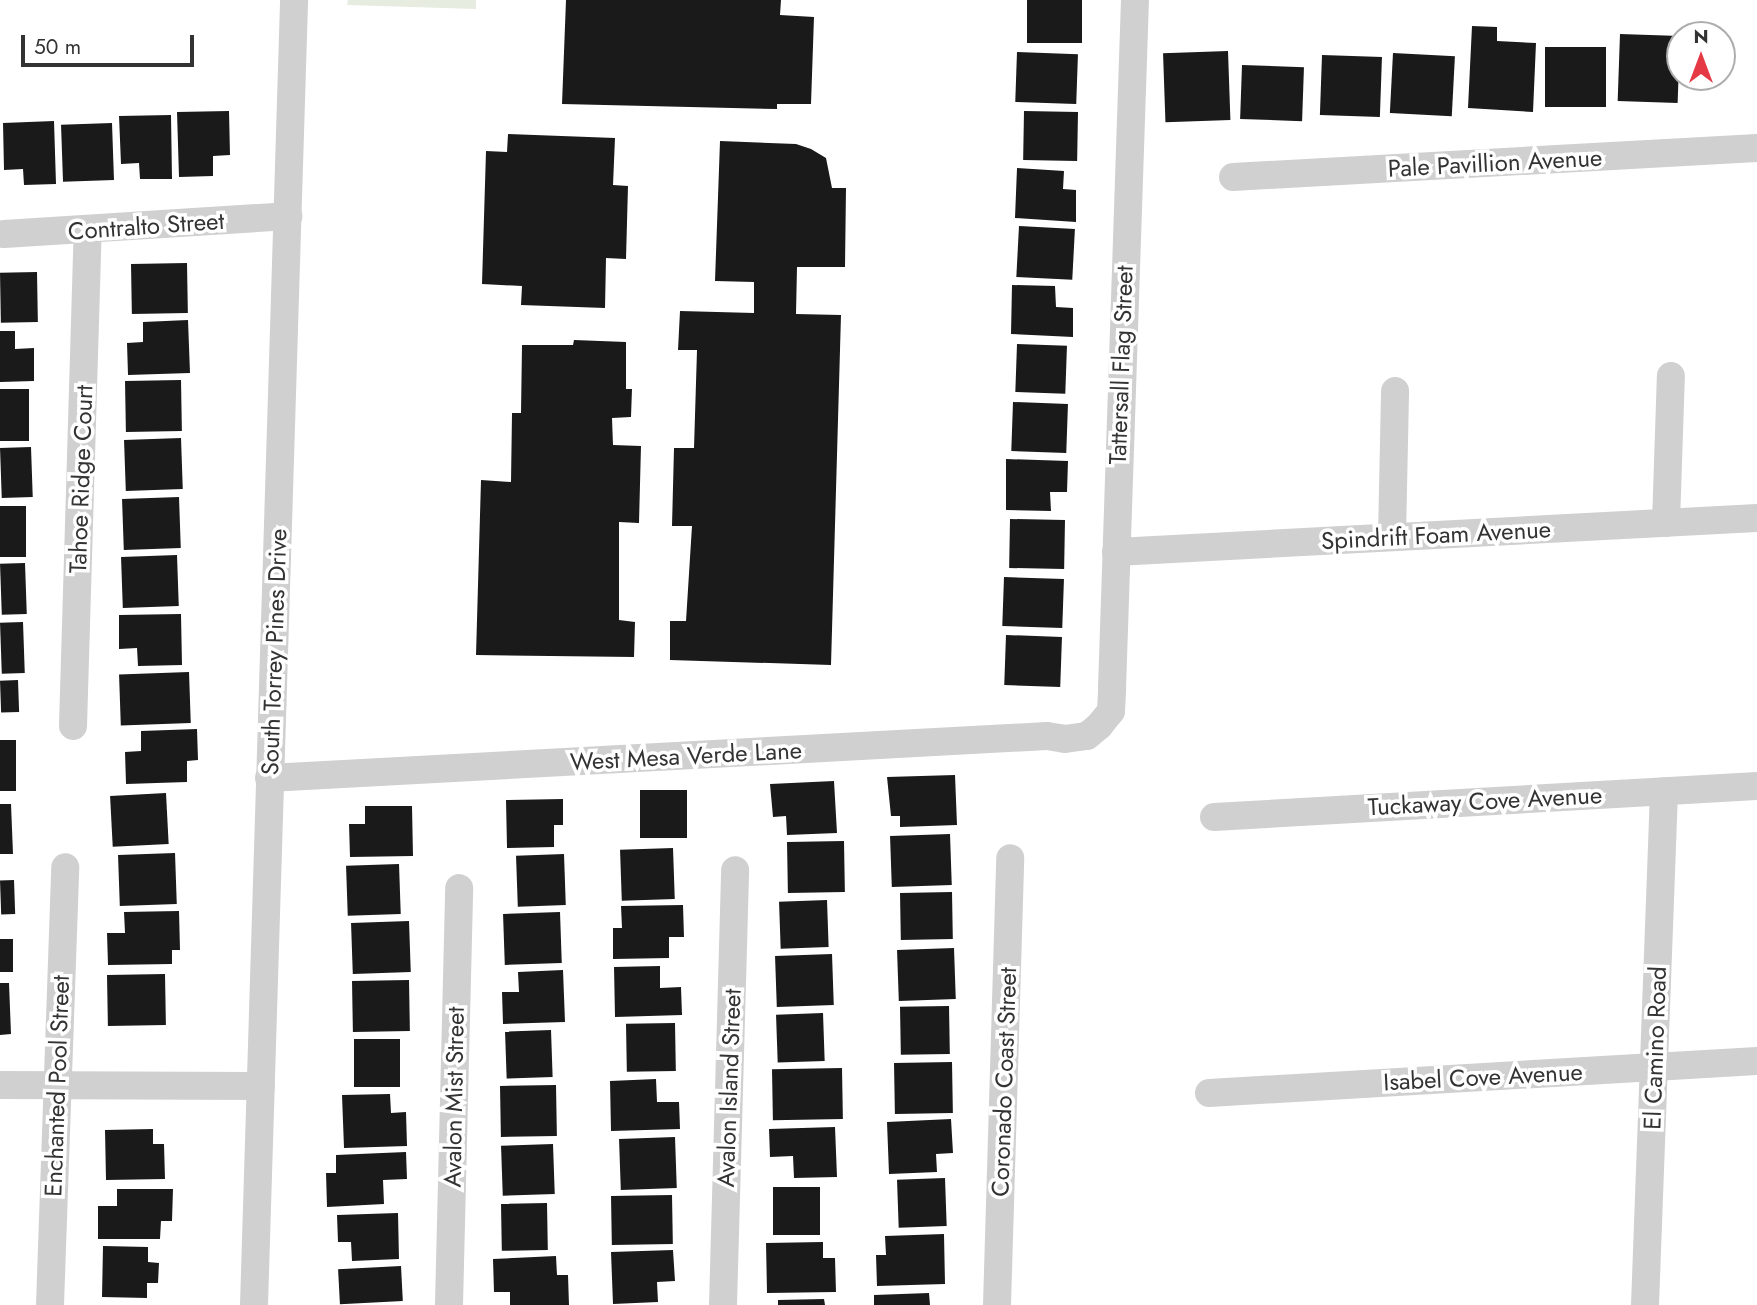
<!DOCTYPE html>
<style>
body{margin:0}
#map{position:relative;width:1757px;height:1305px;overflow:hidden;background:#fff;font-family:Jost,sans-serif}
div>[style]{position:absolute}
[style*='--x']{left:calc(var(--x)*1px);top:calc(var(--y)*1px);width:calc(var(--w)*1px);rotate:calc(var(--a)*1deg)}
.green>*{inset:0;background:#e6ecdf}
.building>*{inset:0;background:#1a1a1a;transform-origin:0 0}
.minor>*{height:28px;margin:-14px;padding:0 14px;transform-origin:14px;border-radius:14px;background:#d0d0d0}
span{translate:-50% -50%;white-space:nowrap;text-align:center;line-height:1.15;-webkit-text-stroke:7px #fff;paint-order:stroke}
.street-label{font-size:24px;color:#333}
.north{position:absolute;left:1666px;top:21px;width:70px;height:70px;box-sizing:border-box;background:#fff;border:2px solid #adadad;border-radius:50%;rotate:0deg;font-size:19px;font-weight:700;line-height:28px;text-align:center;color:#333}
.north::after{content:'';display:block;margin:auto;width:24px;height:32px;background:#e63946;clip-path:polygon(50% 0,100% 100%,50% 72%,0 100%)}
.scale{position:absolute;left:21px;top:35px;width:173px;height:32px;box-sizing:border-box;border:4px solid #333;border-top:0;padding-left:9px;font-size:21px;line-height:24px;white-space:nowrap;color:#333;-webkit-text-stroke:5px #fff;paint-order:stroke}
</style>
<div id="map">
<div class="green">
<i style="clip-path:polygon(348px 0,476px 0,476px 9px,347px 5px)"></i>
</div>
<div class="building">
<i style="clip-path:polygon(566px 0,781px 0,780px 15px,814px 17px,811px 104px,777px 104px,777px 109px,562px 104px)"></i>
<i style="left:1027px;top:0;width:55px;height:43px"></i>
<i style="clip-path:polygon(1472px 26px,1497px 27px,1497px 41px,1536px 43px,1533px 112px,1468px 108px)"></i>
<i style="left:1620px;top:34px;width:60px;height:67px;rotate:2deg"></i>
<i style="left:1545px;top:47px;width:61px;height:60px"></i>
<i style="left:1228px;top:51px;width:69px;height:65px;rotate:88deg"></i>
<i style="left:1017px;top:52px;width:61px;height:50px;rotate:2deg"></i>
<i style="left:1393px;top:53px;width:62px;height:60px;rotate:3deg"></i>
<i style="left:1322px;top:55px;width:60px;height:60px;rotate:2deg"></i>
<i style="left:1242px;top:65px;width:62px;height:54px;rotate:2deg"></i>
<i style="clip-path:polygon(229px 111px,230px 155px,213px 156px,213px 176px,179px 177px,177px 112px)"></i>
<i style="left:1024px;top:111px;width:54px;height:49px;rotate:1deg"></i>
<i style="clip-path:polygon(171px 115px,172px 179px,140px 179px,139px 163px,121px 164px,119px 116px)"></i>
<i style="clip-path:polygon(54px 121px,56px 184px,24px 185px,23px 169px,4px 170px,3px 123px)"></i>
<i style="left:112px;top:123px;width:57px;height:51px;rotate:88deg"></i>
<i style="clip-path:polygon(508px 134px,615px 138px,613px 185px,628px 186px,626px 259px,606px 258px,605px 308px,521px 305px,522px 286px,482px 284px,486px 151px,507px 152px)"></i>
<i style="clip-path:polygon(720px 141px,796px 144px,811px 149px,826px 158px,832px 188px,846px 188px,845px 267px,797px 267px,796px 314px,841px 315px,831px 665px,670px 660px,670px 621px,686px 621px,692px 526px,672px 526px,674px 448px,694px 448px,697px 350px,678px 350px,680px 311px,754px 313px,754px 282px,715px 281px)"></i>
<i style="clip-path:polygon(1017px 168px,1064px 171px,1063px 189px,1076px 190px,1076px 222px,1015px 218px)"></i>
<i style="left:1019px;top:226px;width:56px;height:51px;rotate:3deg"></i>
<i style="left:187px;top:263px;width:50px;height:56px;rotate:89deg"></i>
<i style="left:37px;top:272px;width:50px;height:37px;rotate:89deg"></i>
<i style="clip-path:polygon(1012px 285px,1055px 286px,1056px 307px,1073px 308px,1073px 337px,1011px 334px)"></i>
<i style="clip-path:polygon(188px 320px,190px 373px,128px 375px,127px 343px,143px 342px,143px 322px)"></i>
<i style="clip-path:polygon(0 331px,15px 331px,15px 349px,34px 348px,34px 381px,0 382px)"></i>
<i style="clip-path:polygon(574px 340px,626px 342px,626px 389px,632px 389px,631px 417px,612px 418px,613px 445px,641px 446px,639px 523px,619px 522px,619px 620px,635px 622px,634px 657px,476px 655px,481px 480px,511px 482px,512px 413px,521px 413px,522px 345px,573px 345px)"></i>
<i style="left:1017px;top:344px;width:50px;height:48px;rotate:2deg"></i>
<i style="left:181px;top:380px;width:51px;height:56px;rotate:89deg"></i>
<i style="left:0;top:389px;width:29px;height:52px"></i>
<i style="left:1013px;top:402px;width:55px;height:49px;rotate:2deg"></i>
<i style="left:181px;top:438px;width:51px;height:57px;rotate:88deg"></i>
<i style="left:31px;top:447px;width:50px;height:31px;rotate:88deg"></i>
<i style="clip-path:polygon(1006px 459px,1068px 461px,1067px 492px,1050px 492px,1051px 511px,1006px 510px)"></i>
<i style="left:179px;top:497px;width:51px;height:57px;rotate:88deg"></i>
<i style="left:0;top:506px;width:26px;height:51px"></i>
<i style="left:1010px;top:519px;width:55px;height:49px;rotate:1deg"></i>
<i style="left:177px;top:555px;width:51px;height:56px;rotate:88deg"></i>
<i style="left:25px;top:563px;width:51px;height:25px;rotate:88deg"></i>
<i style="left:1004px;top:577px;width:60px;height:49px;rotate:2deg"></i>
<i style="clip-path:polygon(181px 614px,182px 665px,138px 666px,137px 648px,119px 649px,119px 615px)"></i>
<i style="left:23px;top:622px;width:51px;height:23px;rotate:88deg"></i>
<i style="left:1006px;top:635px;width:56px;height:50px;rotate:2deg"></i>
<i style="left:189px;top:672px;width:51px;height:70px;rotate:88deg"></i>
<i style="left:18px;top:680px;width:32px;height:18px;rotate:88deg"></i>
<i style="clip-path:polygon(197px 729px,198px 760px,187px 761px,187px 782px,126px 784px,125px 752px,141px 751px,141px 731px)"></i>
<i style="left:0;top:740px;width:16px;height:51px"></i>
<i style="clip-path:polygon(955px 775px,957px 825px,900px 827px,900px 816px,891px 816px,887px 777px)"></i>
<i style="clip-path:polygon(834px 781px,837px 833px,787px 835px,786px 816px,773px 817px,770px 784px)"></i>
<i style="left:640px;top:790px;width:47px;height:48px"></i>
<i style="left:166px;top:793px;width:51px;height:56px;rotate:87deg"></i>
<i style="clip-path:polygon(563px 799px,563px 825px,554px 825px,554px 847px,507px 848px,506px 800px)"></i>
<i style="clip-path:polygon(0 804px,11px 804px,13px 854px,0 854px)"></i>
<i style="clip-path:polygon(365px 806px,412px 806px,413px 856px,350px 857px,349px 824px,365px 824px)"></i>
<i style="left:950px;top:834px;width:51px;height:60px;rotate:88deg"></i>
<i style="left:844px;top:841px;width:51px;height:57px;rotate:89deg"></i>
<i style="left:673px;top:848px;width:51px;height:53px;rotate:88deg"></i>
<i style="left:175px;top:853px;width:51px;height:57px;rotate:88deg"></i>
<i style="left:564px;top:854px;width:51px;height:48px;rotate:88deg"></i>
<i style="left:399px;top:864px;width:50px;height:53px;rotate:88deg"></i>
<i style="left:14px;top:880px;width:34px;height:14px;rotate:88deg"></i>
<i style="left:952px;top:892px;width:47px;height:52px;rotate:89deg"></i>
<i style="left:827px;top:900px;width:47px;height:48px;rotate:88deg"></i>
<i style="clip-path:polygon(683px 905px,684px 937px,669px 937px,669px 958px,613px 959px,613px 928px,622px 928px,621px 906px)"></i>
<i style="clip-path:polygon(179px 911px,180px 950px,172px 950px,172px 964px,108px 965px,107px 933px,125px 933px,124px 912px)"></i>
<i style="left:560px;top:912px;width:51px;height:57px;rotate:88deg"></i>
<i style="left:409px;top:921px;width:51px;height:58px;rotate:88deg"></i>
<i style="left:0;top:939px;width:13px;height:33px"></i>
<i style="left:954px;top:948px;width:51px;height:57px;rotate:88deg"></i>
<i style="left:832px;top:954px;width:51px;height:57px;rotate:88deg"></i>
<i style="clip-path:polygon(660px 966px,660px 988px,681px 987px,682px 1015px,615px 1017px,614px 967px)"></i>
<i style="clip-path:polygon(563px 970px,565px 1022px,503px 1024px,502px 992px,519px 992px,518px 972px)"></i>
<i style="left:165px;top:974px;width:51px;height:58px;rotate:89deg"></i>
<i style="left:409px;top:980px;width:51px;height:57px;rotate:89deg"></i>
<i style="clip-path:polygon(0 983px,9px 983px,11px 1034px,0 1035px)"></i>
<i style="left:949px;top:1006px;width:48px;height:49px;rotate:89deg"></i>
<i style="left:823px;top:1013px;width:48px;height:47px;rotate:88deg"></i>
<i style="left:675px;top:1023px;width:48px;height:49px;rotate:89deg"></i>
<i style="left:551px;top:1030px;width:47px;height:46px;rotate:88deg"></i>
<i style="left:354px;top:1039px;width:46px;height:48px"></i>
<i style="left:952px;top:1062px;width:51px;height:58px;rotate:89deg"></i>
<i style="left:842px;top:1068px;width:51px;height:70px;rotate:89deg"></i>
<i style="clip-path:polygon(656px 1079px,657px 1102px,679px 1102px,680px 1129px,611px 1131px,610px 1081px)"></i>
<i style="left:556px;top:1085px;width:51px;height:56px;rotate:89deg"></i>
<i style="clip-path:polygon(390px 1094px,391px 1113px,406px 1112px,407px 1146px,344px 1148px,342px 1095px)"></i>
<i style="clip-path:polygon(951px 1119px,953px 1153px,936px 1154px,937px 1172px,889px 1174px,887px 1122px)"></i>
<i style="clip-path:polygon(835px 1127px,837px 1177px,794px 1178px,793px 1156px,770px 1157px,769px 1129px)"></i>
<i style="clip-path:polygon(153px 1129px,153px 1144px,164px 1144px,165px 1179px,106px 1180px,105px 1130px)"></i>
<i style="left:675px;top:1137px;width:51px;height:56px;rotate:88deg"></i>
<i style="left:553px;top:1144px;width:50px;height:52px;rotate:88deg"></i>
<i style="clip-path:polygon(406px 1152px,407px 1179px,383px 1180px,384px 1204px,327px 1207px,326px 1173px,336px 1173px,336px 1155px)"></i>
<i style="left:945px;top:1178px;width:48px;height:48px;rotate:88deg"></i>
<i style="left:773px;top:1187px;width:47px;height:48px"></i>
<i style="clip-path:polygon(117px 1189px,173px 1189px,172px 1221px,161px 1221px,160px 1239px,98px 1239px,98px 1206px,117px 1206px)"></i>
<i style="left:672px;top:1195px;width:49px;height:61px;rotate:89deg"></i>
<i style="left:547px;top:1203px;width:47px;height:46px;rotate:89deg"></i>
<i style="clip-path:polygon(398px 1213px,399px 1259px,352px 1261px,351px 1242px,338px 1242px,337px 1215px)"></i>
<i style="clip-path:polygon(944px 1234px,945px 1284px,877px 1286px,876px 1255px,886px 1255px,885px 1236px)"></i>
<i style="clip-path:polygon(823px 1242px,823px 1258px,835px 1258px,836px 1292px,767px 1293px,766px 1243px)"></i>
<i style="clip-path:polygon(103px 1246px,148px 1247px,148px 1262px,159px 1263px,158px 1283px,147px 1283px,147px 1298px,102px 1297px)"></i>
<i style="clip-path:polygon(673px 1250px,675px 1281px,657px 1282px,658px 1302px,613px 1304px,611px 1252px)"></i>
<i style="clip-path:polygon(556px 1256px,557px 1275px,568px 1275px,569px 1305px,510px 1305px,510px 1292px,494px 1292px,493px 1259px)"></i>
<i style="left:401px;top:1266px;width:35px;height:63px;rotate:87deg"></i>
<i style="clip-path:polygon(929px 1293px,930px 1305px,874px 1305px,874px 1295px)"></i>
<i style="clip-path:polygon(824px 1299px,825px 1305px,778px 1305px,778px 1300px)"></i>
</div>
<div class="minor">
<i style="--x:1233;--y:177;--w:525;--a:-3.17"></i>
<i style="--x:4;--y:234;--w:285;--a:-3.6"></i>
<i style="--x:1666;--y:523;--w:147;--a:-88.1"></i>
<i style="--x:1392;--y:537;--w:146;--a:-88.8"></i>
<i style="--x:1116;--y:552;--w:642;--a:-3.04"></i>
<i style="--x:73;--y:726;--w:495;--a:-88.3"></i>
<i style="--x:269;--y:778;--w:779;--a:-3.09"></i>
<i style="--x:1047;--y:736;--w:18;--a:9"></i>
<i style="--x:1065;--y:739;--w:22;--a:-8"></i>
<i style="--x:1087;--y:736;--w:16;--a:-40"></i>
<i style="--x:1099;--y:726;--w:19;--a:-51"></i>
<i style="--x:1111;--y:711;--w:22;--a:-87"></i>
<i style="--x:1112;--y:689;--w:689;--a:-88.09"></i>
<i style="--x:1214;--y:817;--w:544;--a:-3.27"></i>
<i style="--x:0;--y:1085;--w:261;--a:0.2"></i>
<i style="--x:1209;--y:1093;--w:549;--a:-3.34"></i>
<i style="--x:50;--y:1305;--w:438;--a:-88"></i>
<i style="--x:254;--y:1305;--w:1306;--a:-88.24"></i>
<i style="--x:449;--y:1305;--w:417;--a:-88.6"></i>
<i style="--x:723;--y:1305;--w:435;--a:-88.4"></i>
<i style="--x:997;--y:1305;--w:447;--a:-88.3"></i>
<i style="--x:1645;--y:1305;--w:514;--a:-87.88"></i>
</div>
<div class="street-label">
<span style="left:1495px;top:163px;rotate:-3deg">Pale Pavillion Avenue</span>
<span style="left:146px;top:226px;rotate:-4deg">Contralto Street</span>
<span style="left:1121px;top:365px;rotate:-88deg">Tattersall Flag Street</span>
<span style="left:81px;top:479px;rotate:-88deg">Tahoe Ridge Court</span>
<span style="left:1436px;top:535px;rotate:-3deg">Spindrift Foam Avenue</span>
<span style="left:274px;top:652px;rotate:-88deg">South Torrey Pines Drive</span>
<span style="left:686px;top:756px;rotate:-3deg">West Mesa Verde Lane</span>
<span style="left:1485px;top:801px;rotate:-3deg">Tuckaway Cove Avenue</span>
<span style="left:1655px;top:1048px;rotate:-88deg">El Camino Road</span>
<span style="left:1483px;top:1077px;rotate:-3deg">Isabel Cove Avenue</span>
<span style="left:1004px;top:1082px;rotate:-88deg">Coronado Coast Street</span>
<span style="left:57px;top:1086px;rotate:-88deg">Enchanted Pool Street</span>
<span style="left:729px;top:1088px;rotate:-88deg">Avalon Island Street</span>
<span style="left:454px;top:1097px;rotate:-89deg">Avalon Mist Street</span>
</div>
<div class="north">N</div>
<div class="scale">50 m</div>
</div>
